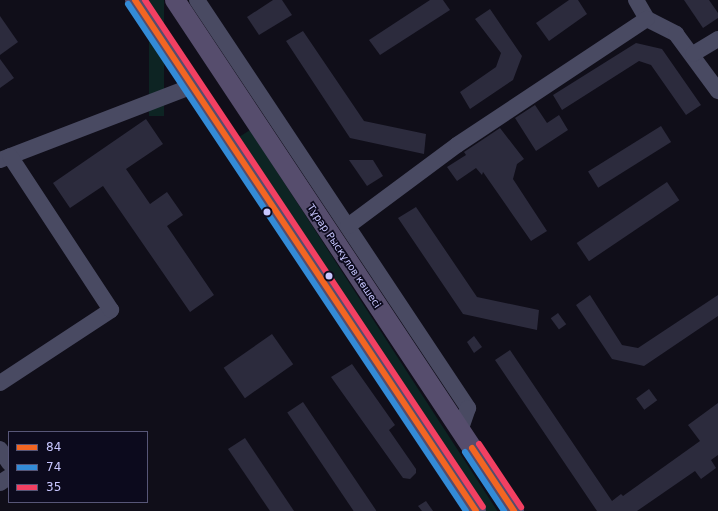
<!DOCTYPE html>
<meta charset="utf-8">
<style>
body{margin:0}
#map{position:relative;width:718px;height:511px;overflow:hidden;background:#100e19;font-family:"DejaVu Sans",sans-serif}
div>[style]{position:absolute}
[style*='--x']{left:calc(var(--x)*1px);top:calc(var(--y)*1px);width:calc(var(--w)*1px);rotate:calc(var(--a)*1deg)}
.green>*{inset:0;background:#0d2423;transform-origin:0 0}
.building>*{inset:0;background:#2c2b3d;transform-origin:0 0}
.minor>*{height:16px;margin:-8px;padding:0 8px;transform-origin:8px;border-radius:8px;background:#494a62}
.major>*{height:20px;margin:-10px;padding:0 10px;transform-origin:10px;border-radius:10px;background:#564d6d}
.bus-1>*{height:6px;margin:-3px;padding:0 3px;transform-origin:3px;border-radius:3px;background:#f26522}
.bus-2>*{height:6px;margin:-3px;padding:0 3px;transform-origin:3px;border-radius:3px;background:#338bd7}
.bus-3>*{height:6px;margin:-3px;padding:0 3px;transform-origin:3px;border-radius:3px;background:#f24062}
.dots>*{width:11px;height:11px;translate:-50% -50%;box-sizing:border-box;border:2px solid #0c0a1d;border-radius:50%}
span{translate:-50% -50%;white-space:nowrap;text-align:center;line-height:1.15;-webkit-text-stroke:3.5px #0c0a1d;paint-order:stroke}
.street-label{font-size:10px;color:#c8c7ff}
.legend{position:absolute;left:8px;top:431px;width:140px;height:72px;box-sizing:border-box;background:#0c0a1d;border:1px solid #575677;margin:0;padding:5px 7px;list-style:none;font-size:12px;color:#c8c7ff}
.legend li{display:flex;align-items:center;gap:8px;height:20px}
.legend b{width:20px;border:1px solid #575677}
</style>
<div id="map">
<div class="green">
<i style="left:149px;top:0;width:15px;height:116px"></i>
<i style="left:250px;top:130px;width:457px;height:13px;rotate:57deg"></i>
</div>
<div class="building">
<i style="clip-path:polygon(273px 0,282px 0,292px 15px,259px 35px,247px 17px)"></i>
<i style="clip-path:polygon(430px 0,443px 0,450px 10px,380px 55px,369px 40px)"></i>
<i style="clip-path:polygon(569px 0,578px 0,587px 14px,549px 41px,536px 23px)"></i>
<i style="clip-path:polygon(684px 0,709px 0,718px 13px,718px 18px,703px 28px)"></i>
<i style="clip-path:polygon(490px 9px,522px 56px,513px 80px,470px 109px,460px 92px,496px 67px,501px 53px,475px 19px)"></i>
<i style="clip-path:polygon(0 16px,18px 42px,0 55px)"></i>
<i style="clip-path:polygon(303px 31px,364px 121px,426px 134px,424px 154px,350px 138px,286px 41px)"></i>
<i style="clip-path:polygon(636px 43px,662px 49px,701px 105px,686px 115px,651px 65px,639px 61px,562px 110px,553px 95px)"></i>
<i style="clip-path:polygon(0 59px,14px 78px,0 88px)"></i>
<i style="clip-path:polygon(535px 105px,547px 123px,559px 115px,568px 130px,536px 151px,515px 118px)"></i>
<i style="clip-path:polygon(146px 119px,163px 144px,126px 169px,150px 204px,167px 192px,183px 215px,167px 226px,214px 295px,190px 312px,103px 186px,70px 208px,53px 183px)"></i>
<i style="left:661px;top:126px;width:19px;height:86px;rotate:58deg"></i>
<i style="clip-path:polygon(500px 128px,524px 159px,517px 164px,513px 179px,547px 231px,531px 241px,483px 172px,482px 175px,476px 168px,457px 181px,447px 167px,466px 155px,464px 152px)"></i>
<i style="clip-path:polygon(349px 160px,373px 160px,383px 176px,367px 186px)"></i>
<i style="left:667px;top:182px;width:22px;height:109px;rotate:56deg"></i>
<i style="clip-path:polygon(416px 207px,477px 297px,539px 310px,537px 330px,463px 314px,398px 218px)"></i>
<i style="clip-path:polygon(590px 295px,622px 345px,638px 348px,718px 295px,718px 316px,644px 366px,612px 359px,576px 305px)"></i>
<i style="left:558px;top:313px;width:14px;height:9px;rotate:54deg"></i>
<i style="left:272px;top:334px;width:37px;height:59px;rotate:55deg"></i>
<i style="clip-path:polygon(474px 336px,482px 347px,474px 353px,467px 342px)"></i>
<i style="clip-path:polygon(510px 350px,612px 501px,621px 494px,623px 496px,700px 441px,688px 425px,718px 403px,718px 455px,711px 460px,716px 468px,701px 479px,695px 471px,637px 511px,597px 511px,495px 360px)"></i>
<i style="clip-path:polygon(352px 364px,395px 425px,389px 430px,416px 469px,416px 473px,410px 479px,403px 478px,331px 377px)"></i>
<i style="left:649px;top:389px;width:14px;height:16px;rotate:54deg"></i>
<i style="left:303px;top:402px;width:131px;height:19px;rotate:56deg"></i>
<i style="clip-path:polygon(245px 438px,294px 511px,270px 511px,228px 449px)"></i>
<i style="clip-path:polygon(426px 501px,433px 511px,422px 511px,418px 506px)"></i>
</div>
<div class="minor">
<i style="--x:197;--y:0;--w:490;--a:56.4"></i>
<i style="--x:468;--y:408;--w:24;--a:109"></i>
<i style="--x:636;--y:0;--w:22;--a:60"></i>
<i style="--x:647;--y:19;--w:33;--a:27"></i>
<i style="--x:676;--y:34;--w:71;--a:53.6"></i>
<i style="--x:693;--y:54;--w:29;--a:-31"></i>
<i style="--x:0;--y:160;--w:207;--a:-21"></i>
<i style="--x:348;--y:226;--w:136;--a:-36.6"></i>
<i style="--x:457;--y:145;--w:228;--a:-33.6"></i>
<i style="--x:0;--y:383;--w:133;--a:-33.3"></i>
<i style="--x:111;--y:310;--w:184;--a:-123.3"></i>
<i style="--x:0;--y:449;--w:17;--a:57"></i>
<i style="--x:0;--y:483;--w:11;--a:-34"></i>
</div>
<div class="major">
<i style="--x:135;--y:0;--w:614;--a:56.28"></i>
<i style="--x:175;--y:0;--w:613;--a:56.44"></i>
</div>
<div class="bus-1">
<i style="--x:135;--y:0;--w:614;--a:56.28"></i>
<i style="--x:472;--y:448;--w:76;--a:56.3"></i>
</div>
<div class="bus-2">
<i style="--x:128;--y:4;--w:609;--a:56.31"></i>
<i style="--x:465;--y:452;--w:71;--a:56.5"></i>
</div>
<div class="bus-3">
<i style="--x:145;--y:0;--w:609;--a:56.31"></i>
<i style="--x:479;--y:444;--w:76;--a:56.3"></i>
</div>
<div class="dots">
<i style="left:267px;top:212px;background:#c8c7ff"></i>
<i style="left:329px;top:276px;background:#c8c7ff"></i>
</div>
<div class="street-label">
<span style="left:344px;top:256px;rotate:56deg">Тұрар Рыскұлов көшесі</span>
</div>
<ul class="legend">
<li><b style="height:5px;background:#f26522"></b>84</li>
<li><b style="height:5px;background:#338bd7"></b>74</li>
<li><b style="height:5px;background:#f24062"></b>35</li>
</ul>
</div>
